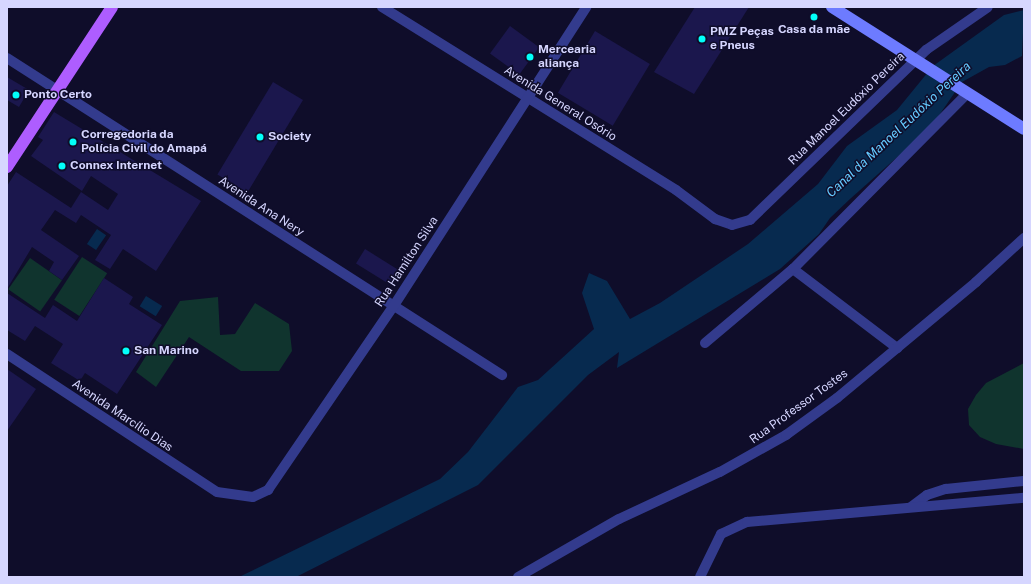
<!DOCTYPE html>
<meta charset="utf-8">
<style>
body{margin:0}
#map{position:relative;width:1031px;height:584px;overflow:hidden;background:#0f0d2a;font-family:"Public Sans",sans-serif}
div>[style]{position:absolute}
[style*='--x']{left:calc(var(--x)*1px);top:calc(var(--y)*1px);width:calc(var(--w)*1px);rotate:calc(var(--a)*1deg)}
.green>*{inset:0;background:#10342e;transform-origin:0 0}
.water>*{inset:0;background:#072a4f;transform-origin:0 0}
.building>*{inset:0;background:#1b174d;transform-origin:0 0}
.street>*{height:10px;margin:-5px;padding:0 5px;transform-origin:5px;border-radius:5px;background:#333b8d}
.secondary>*{height:12px;margin:-6px;padding:0 6px;transform-origin:6px;border-radius:6px;background:#6d7bff}
.primary>*{height:12px;margin:-6px;padding:0 6px;transform-origin:6px;border-radius:6px;background:#ae5dff}
.dots>*{width:11px;height:11px;translate:-50% -50%;box-sizing:border-box;border:2px solid #0f0d2a;border-radius:50%}
span{translate:-50% -50%;white-space:nowrap;text-align:center;line-height:1.15;-webkit-text-stroke:3px #0f0d2a;paint-order:stroke}
.poi-label{font-size:12px;color:#d6d6ff;font-weight:700}
.left{translate:0 -50%;text-align:left}
.street-label{font-size:12px;color:#d6d6ff}
.water-label{font-size:13px;color:#64caff;font-style:italic}
.frame{position:absolute;inset:0;border:8px solid #d6d6ff;pointer-events:none}
</style>
<div id="map">
<div class="green">
<i style="left:82px;top:257px;width:30px;height:51px;rotate:33deg"></i>
<i style="left:30px;top:258px;width:39px;height:38px;rotate:35deg"></i>
<i style="clip-path:polygon(218px 297px,220px 335px,235px 334px,255px 303px,289px 324px,292px 351px,279px 371px,241px 371px,189px 337px,156px 387px,136px 372px,180px 301px)"></i>
<i style="clip-path:polygon(1024px 363px,1024px 449px,996px 444px,980px 437px,969px 425px,968px 409px,976px 395px,986px 383px)"></i>
</div>
<div class="water">
<i style="clip-path:polygon(1024px 10px,1022px 56px,1005px 65px,989px 67px,962px 82px,931px 127px,850px 199px,830px 218px,819px 234px,780px 269px,617px 368px,619px 352px,588px 375px,478px 485px,296px 577px,239px 577px,440px 479px,468px 452px,518px 387px,538px 380px,594px 329px,582px 293px,589px 273px,607px 281px,630px 319px,660px 303px,748px 244px,818px 184px,847px 146px,897px 110px,933px 66px,1004px 15px)"></i>
<i style="left:97px;top:229px;width:11px;height:18px;rotate:34deg"></i>
<i style="left:146px;top:296px;width:19px;height:12px;rotate:32deg"></i>
</div>
<div class="building">
<i style="clip-path:polygon(695px 7px,749px 7px,694px 94px,654px 72px)"></i>
<i style="left:510px;top:26px;width:36px;height:34px;rotate:36deg"></i>
<i style="left:595px;top:31px;width:64px;height:72px;rotate:31deg"></i>
<i style="clip-path:polygon(7px 77px,29px 90px,19px 107px,7px 100px)"></i>
<i style="left:273px;top:82px;width:35px;height:108px;rotate:31deg"></i>
<i style="clip-path:polygon(54px 112px,201px 201px,156px 271px,123px 249px,110px 269px,95px 260px,111px 235px,81px 215px,76px 223px,55px 210px,41px 230px,79px 256px,62px 280px,49px 271px,54px 262px,32px 247px,7px 289px,7px 186px,16px 172px,71px 208px,81px 192px,108px 210px,118px 194px,91px 176px,82px 191px,31px 156px,43px 140px,38px 137px)"></i>
<i style="left:365px;top:249px;width:39px;height:17px;rotate:32deg"></i>
<i style="clip-path:polygon(104px 278px,133px 297px,129px 304px,162px 325px,117px 394px,85px 373px,80px 381px,51px 363px,63px 344px,35px 326px,25px 341px,7px 330px,7px 293px,45px 318px,53px 305px,77px 321px)"></i>
<i style="clip-path:polygon(7px 369px,36px 389px,7px 431px)"></i>
</div>
<div class="street">
<i style="--x:382;--y:7;--w:346;--a:31.9"></i>
<i style="--x:676;--y:190;--w:49;--a:36.6"></i>
<i style="--x:715;--y:219;--w:18;--a:19"></i>
<i style="--x:732;--y:225;--w:19;--a:-16"></i>
<i style="--x:750;--y:220;--w:245;--a:-44"></i>
<i style="--x:926;--y:50;--w:75;--a:-34.7"></i>
<i style="--x:7;--y:58;--w:588;--a:32.64"></i>
<i style="--x:793;--y:269;--w:131;--a:37.2"></i>
<i style="--x:705;--y:343;--w:115;--a:-40.1"></i>
<i style="--x:793;--y:269;--w:247;--a:-45.2"></i>
<i style="--x:7;--y:354;--w:251;--a:33.3"></i>
<i style="--x:217;--y:492;--w:36;--a:8"></i>
<i style="--x:253;--y:497;--w:17;--a:-25"></i>
<i style="--x:268;--y:490;--w:222;--a:-55.7"></i>
<i style="--x:393;--y:307;--w:357;--a:-57.2"></i>
<i style="--x:911;--y:507;--w:20;--a:-37"></i>
<i style="--x:927;--y:495;--w:20;--a:-18"></i>
<i style="--x:946;--y:489;--w:78;--a:-5.9"></i>
<i style="--x:518;--y:577;--w:116;--a:-29.9"></i>
<i style="--x:619;--y:519;--w:111;--a:-25"></i>
<i style="--x:720;--y:472;--w:76;--a:-29.3"></i>
<i style="--x:786;--y:435;--w:63;--a:-36"></i>
<i style="--x:837;--y:398;--w:181;--a:-39.8"></i>
<i style="--x:976;--y:282;--w:65;--a:-42.5"></i>
<i style="--x:700;--y:577;--w:48;--a:-64"></i>
<i style="--x:721;--y:534;--w:29;--a:-25"></i>
<i style="--x:747;--y:522;--w:278;--a:-5"></i>
</div>
<div class="secondary">
<i style="--x:832;--y:7;--w:227;--a:32.4"></i>
</div>
<div class="primary">
<i style="--x:7;--y:167;--w:191;--a:-56.7"></i>
</div>
<div class="dots">
<i style="left:814px;top:17px;background:#02fff9"></i>
<i style="left:702px;top:39px;background:#02fff9"></i>
<i style="left:530px;top:57px;background:#02fff9"></i>
<i style="left:16px;top:95px;background:#02fff9"></i>
<i style="left:260px;top:137px;background:#02fff9"></i>
<i style="left:73px;top:142px;background:#02fff9"></i>
<i style="left:62px;top:166px;background:#02fff9"></i>
<i style="left:126px;top:351px;background:#02fff9"></i>
</div>
<div class="poi-label">
<span style="left:814px;top:30px">Casa da mãe</span>
<span class="left" style="left:710px;top:39px">PMZ Peças<br>e Pneus</span>
<span class="left" style="left:538px;top:57px">Mercearia<br>aliança</span>
<span class="left" style="left:24px;top:95px">Ponto Certo</span>
<span class="left" style="left:81px;top:142px">Corregedoria da<br>Polícia Civil do Amapá</span>
<span class="left" style="left:268px;top:137px">Society</span>
<span class="left" style="left:70px;top:166px">Connex Internet</span>
<span class="left" style="left:134px;top:351px">San Marino</span>
</div>
<div class="street-label">
<span style="left:560px;top:104px;rotate:32deg">Avenida General Osório</span>
<span style="left:847px;top:109px;rotate:-44deg">Rua Manoel Eudóxio Pereira</span>
<span style="left:261px;top:207px;rotate:33deg">Avenida Ana Nery</span>
<span style="left:407px;top:262px;rotate:-57deg">Rua Hamilton Silva</span>
<span style="left:799px;top:407px;rotate:-36deg">Rua Professor Tostes</span>
<span style="left:122px;top:416px;rotate:34deg">Avenida Marcílio Dias</span>
</div>
<div class="water-label">
<span style="left:899px;top:130px;rotate:-43deg">Canal da Manoel Eudóxio Pereira</span>
</div>
<div class="frame"></div>
</div>
